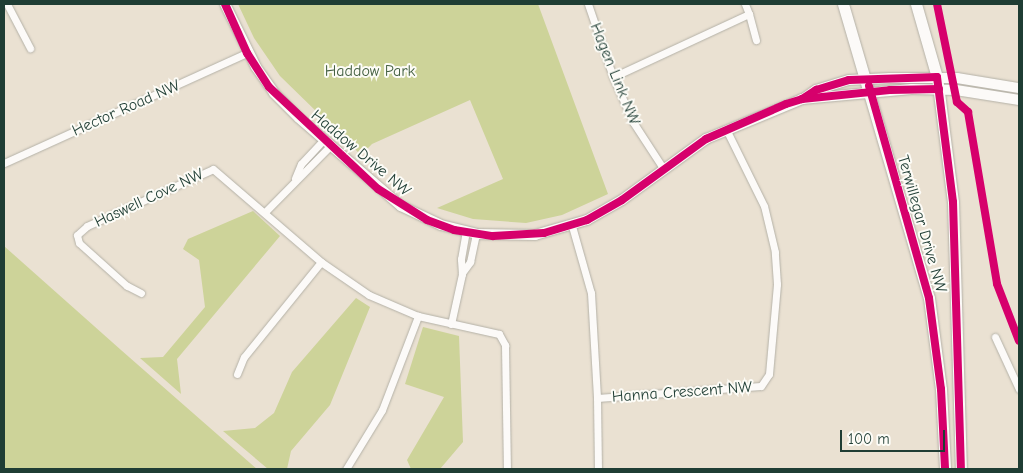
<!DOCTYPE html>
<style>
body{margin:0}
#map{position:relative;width:1023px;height:473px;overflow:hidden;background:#eae1d2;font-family:"Comic Neue",sans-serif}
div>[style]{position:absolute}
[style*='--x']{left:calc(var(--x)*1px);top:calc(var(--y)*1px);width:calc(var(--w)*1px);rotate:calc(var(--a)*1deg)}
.green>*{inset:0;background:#cdd399}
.roads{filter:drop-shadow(0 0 1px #b4b1a7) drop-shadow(0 0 1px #b4b1a7)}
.street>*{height:7px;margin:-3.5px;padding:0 3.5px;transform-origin:3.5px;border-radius:3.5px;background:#fcfaf8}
.secondary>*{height:10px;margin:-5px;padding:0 5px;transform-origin:5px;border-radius:5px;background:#fcfaf8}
.primary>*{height:11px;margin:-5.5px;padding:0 5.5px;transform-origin:5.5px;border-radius:5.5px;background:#fcfaf8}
.cycleway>*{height:8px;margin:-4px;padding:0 4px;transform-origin:4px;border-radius:4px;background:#d6006c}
span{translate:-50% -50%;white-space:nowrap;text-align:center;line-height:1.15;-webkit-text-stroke:4px #fdfcf7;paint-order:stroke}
.park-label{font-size:16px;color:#446042}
.street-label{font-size:16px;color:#1f3d34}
.frame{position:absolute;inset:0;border:5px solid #1f3d34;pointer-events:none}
.scale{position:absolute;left:840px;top:430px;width:105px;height:22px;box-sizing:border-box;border:2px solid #1f3d34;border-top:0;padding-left:6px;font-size:15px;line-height:18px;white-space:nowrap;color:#1f3d34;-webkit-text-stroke:4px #fdfcf7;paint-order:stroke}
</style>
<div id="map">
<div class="green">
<i style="clip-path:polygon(238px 4px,538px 4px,608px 194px,562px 215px,526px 223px,473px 219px,437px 208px,503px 179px,470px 100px,372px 144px,361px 155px,280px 76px,254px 38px)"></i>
<i style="clip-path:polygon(253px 211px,280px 236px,177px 359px,181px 394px,140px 358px,163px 357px,205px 307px,199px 260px,183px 249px,188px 239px)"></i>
<i style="clip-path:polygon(4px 246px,121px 350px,257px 469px,4px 469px)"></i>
<i style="clip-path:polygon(356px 298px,370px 307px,330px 405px,291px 451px,287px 469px,268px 469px,223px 431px,255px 428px,274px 413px,292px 372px)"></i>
<i style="clip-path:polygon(423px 327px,459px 336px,463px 442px,440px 469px,411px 469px,407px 460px,444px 397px,405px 384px)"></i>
</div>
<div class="roads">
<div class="street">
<i style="--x:7;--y:4;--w:50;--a:62.4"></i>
<i style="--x:588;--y:4;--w:77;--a:71.1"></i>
<i style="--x:613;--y:77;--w:49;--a:66"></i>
<i style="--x:633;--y:122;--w:55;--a:56.9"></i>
<i style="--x:749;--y:14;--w:27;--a:75"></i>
<i style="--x:613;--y:77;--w:150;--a:-24.9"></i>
<i style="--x:749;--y:14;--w:11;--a:-112"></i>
<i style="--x:4;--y:163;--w:267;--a:-24.4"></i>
<i style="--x:295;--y:178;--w:15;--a:-67"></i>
<i style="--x:301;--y:164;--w:33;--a:-47"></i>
<i style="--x:265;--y:212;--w:93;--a:-45.4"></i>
<i style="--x:572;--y:226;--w:70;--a:74.2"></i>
<i style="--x:591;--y:293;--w:105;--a:86.7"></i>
<i style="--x:597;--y:398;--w:164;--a:-4.2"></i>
<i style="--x:761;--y:386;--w:14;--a:-56"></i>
<i style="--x:769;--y:374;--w:90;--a:-84.9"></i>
<i style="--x:777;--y:284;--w:32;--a:-94"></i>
<i style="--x:775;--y:252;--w:47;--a:-103.4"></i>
<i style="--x:764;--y:206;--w:86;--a:-116.3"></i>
<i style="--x:462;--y:273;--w:14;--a:-54"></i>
<i style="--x:470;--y:262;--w:29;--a:-78"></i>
<i style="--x:141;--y:293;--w:16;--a:-153"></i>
<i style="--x:127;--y:286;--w:64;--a:-138.1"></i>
<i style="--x:79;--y:243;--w:8;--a:-104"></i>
<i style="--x:77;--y:235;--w:13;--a:-42"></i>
<i style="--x:87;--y:226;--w:138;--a:-24.3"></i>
<i style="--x:213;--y:169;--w:143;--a:40.7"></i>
<i style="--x:321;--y:262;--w:58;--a:34.5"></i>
<i style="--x:369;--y:295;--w:53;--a:23.2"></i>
<i style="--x:418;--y:316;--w:83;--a:12.5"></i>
<i style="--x:499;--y:334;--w:13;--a:61"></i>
<i style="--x:505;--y:345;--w:124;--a:89.1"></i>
<i style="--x:451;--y:324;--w:51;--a:-77.6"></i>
<i style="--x:462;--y:274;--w:15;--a:-94"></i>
<i style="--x:461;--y:259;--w:27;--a:-80"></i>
<i style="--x:995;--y:337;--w:57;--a:65.2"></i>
<i style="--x:237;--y:374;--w:18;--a:-68"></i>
<i style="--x:244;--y:357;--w:122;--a:-51"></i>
<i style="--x:597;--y:398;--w:71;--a:89.2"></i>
<i style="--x:346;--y:469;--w:69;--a:-58.6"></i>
<i style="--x:382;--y:410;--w:101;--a:-69"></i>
</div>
<div class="secondary">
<i style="--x:225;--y:4;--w:70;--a:63.8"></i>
<i style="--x:256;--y:67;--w:32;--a:55"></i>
<i style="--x:274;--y:93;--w:35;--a:45"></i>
<i style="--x:299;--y:118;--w:135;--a:40.8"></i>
<i style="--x:401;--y:206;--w:44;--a:25.4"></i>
<i style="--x:441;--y:225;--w:36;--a:14"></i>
<i style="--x:476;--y:234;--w:59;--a:1"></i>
<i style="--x:535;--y:235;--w:54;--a:-16.1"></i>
<i style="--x:587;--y:220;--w:40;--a:-29.7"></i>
<i style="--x:622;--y:200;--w:104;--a:-36"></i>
<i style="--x:706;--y:139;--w:104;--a:-22.6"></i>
<i style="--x:802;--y:99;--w:110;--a:-5.2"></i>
<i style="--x:912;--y:89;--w:44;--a:1.3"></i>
<i style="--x:956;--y:90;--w:64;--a:9"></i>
<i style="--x:803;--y:99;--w:16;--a:-35"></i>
<i style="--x:816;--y:90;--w:34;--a:-17"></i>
<i style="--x:849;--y:80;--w:41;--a:-2.8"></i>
<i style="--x:890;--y:78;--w:67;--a:0"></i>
<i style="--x:957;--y:78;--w:63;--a:9.2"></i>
</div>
<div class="primary">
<i style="--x:843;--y:4;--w:306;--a:73.7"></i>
<i style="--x:929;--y:298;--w:92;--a:82.5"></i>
<i style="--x:941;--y:389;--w:80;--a:87.1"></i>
<i style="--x:916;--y:4;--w:76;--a:74"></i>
<i style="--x:937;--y:77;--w:126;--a:82.7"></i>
<i style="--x:953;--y:202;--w:267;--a:88.3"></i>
</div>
</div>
<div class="cycleway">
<i style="--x:225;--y:4;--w:54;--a:65.8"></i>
<i style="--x:247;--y:53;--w:40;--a:57.1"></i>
<i style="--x:269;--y:87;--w:149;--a:43.1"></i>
<i style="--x:378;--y:189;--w:58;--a:32.3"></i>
<i style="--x:427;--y:220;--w:29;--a:20"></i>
<i style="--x:454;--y:230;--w:39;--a:9"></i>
<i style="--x:493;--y:236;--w:51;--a:-3.4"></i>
<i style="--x:544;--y:233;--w:45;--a:-16.8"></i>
<i style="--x:587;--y:220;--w:40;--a:-29.7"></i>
<i style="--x:622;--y:200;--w:104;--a:-36"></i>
<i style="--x:706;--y:139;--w:87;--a:-23.6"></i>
<i style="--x:786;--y:104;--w:17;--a:-17"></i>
<i style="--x:802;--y:99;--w:88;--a:-5.8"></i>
<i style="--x:890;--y:90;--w:49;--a:-1.2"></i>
<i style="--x:937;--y:4;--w:100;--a:78.5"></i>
<i style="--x:957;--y:102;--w:15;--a:42"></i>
<i style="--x:968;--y:112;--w:174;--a:80.4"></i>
<i style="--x:997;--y:284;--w:61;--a:68.9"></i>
<i style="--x:869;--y:86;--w:220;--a:74.2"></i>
<i style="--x:929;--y:298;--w:92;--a:82.5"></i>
<i style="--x:941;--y:389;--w:80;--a:87.1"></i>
<i style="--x:802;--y:99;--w:17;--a:-33"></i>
<i style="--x:816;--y:90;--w:34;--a:-17"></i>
<i style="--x:849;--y:80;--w:88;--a:-2"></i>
<i style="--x:937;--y:77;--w:126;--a:82.7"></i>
<i style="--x:953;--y:202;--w:267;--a:88.3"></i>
</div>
<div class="park-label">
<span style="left:370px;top:71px">Haddow Park</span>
</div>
<div class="street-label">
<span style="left:615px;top:74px;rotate:68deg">Hagen Link NW</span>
<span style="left:126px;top:108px;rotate:-24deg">Hector Road NW</span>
<span style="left:361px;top:153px;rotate:40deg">Haddow Drive NW</span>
<span style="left:149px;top:198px;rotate:-25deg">Haswell Cove NW</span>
<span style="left:922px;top:224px;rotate:74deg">Terwillegar Drive NW</span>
<span style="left:682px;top:392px;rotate:-4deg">Hanna Crescent NW</span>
</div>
<div class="frame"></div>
<div class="scale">100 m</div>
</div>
